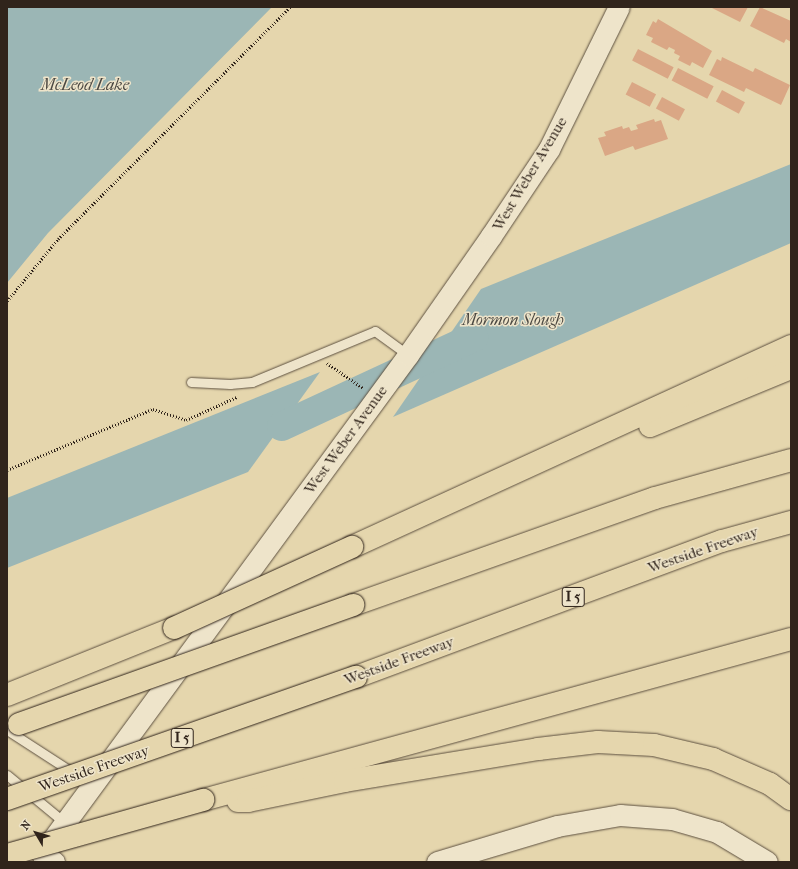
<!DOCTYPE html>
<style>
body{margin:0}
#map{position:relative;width:798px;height:869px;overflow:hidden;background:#e5d6ad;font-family:"IM FELL French Canon",serif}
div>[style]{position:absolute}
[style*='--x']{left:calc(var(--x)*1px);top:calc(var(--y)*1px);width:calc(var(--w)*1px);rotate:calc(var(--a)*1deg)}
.water>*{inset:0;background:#9bb6b5}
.river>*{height:29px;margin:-14.5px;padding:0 14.5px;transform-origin:14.5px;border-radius:14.5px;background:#9bb6b5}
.building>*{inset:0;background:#daa785;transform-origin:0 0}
.path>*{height:2.5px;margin-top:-1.25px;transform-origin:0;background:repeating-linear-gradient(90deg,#30241b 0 1px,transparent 0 3px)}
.roads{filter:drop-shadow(0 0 1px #5d5040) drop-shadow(0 0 1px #5d5040)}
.service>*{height:9px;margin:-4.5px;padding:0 4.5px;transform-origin:4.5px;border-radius:4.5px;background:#eee4ca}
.tertiary>*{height:21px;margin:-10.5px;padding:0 10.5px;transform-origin:10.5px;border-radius:10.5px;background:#eee4ca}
.motorway>*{height:22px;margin:-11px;padding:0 11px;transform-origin:11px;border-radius:11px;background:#e5d6ad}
.bridges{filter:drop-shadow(0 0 1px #30241b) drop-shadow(0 0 1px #30241b)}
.motorway-bridge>*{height:22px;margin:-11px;padding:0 11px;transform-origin:11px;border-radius:11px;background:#e5d6ad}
span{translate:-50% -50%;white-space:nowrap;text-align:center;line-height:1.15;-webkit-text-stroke:3px #eee4ca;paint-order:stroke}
.shield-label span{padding:1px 3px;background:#eee4ca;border:1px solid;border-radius:3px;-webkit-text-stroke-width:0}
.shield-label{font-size:14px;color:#30241b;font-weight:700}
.street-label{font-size:15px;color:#30241b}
.water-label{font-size:16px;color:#4b4842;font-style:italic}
.frame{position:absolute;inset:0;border:8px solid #30241b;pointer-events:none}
.north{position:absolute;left:16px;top:813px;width:40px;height:40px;-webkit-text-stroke:3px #eee4ca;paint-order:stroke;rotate:308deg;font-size:11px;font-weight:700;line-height:16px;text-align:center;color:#30241b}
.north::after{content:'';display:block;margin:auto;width:14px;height:18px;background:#30241b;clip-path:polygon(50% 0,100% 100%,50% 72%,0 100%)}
</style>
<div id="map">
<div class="water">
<i style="clip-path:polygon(7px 7px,272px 7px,48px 233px,7px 283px)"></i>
<i style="clip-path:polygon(791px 164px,791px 243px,393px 417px,481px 289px)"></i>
<i style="clip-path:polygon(320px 372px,248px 472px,7px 568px,7px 498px)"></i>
</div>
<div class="river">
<i style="--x:281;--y:426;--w:212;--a:-24.9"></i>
</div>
<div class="building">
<i style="clip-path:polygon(710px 7px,748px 7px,740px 22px)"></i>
<i style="clip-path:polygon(760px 7px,791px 21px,791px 42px,786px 39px,784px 43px,750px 26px)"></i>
<i style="clip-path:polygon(658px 19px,712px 51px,703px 68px,692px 62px,690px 66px,678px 60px,680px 56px,674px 53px,675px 50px,669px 47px,667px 50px,651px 42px,653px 38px,646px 35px,653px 21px,656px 23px)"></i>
<i style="left:638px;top:49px;width:40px;height:13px;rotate:27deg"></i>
<i style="clip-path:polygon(722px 57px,753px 72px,755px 68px,790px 85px,781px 105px,746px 88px,744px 92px,709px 75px,717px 59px,721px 61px)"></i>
<i style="left:678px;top:68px;width:40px;height:14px;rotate:27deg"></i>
<i style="left:632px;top:82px;width:27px;height:14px;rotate:27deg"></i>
<i style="left:722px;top:90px;width:26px;height:13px;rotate:28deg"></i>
<i style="left:662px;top:97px;width:26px;height:13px;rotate:28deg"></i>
<i style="clip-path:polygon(654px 119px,655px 122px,661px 120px,668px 139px,635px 150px,633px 146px,605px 156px,598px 138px,606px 136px,604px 132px,622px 126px,623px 129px,629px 127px,631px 131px,638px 129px,636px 125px)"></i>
</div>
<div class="path">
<i style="--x:7;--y:301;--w:80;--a:-50.6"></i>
<i style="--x:58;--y:239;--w:328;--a:-45"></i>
<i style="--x:327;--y:363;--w:44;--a:34.8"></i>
<i style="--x:7;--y:470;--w:158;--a:-22.7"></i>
<i style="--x:153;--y:409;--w:35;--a:18"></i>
<i style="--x:186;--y:420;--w:56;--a:-24.3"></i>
</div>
<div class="roads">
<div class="service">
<i style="--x:191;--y:382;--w:39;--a:3"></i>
<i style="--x:230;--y:384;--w:22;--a:-5"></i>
<i style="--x:252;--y:382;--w:133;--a:-22.5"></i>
<i style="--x:375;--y:331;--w:41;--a:36"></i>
<i style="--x:7;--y:730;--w:81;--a:32.9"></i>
<i style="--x:7;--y:775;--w:75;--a:39.6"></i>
</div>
<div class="tertiary">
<i style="--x:54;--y:862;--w:14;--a:-146"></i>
<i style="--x:42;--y:854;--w:619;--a:-53.74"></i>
<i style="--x:408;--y:355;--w:145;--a:-55.1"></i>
<i style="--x:491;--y:236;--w:105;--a:-56.3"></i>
<i style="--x:549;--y:149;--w:158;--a:-63.8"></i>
<i style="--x:437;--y:862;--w:125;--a:-16.7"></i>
<i style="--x:557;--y:826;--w:64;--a:-9.9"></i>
<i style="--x:620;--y:815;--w:52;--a:4.4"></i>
<i style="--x:672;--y:819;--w:47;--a:16.1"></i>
<i style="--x:717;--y:832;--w:58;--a:31"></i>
</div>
<div class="motorway">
<i style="--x:650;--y:426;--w:152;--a:-22.4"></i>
<i style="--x:352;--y:547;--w:483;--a:-24.6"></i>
<i style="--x:353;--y:605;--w:320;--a:-19.5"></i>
<i style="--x:655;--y:498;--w:141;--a:-15.6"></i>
<i style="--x:356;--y:677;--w:390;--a:-20.4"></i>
<i style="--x:722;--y:541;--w:72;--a:-15.4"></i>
<i style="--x:7;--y:695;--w:180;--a:-21.9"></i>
<i style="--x:203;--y:800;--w:610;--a:-15.31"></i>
<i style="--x:238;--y:801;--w:10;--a:0"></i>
<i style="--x:248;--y:801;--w:99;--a:-11.7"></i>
<i style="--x:345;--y:781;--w:196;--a:-9.4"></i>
<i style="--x:538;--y:749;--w:60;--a:-6.7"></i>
<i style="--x:598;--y:742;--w:56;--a:3.1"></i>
<i style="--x:654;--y:745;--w:61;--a:13.3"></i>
<i style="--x:713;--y:759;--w:62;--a:23.7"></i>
<i style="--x:770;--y:784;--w:26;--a:36"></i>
</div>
</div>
<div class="bridges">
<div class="motorway-bridge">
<i style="--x:174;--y:628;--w:196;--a:-24.5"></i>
<i style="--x:19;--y:724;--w:355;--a:-19.6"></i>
<i style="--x:7;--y:799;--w:370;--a:-19.3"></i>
<i style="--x:7;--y:855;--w:204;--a:-15.7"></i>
</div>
</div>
<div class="shield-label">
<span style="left:573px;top:597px">I 5</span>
<span style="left:182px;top:738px">I 5</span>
</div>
<div class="street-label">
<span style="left:530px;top:174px;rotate:-59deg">West Weber Avenue</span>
<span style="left:346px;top:440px;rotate:-54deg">West Weber Avenue</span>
<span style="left:703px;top:550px;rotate:-19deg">Westside Freeway</span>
<span style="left:399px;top:661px;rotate:-20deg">Westside Freeway</span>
<span style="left:94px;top:769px;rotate:-19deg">Westside Freeway</span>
</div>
<div class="water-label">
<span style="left:85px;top:85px">McLeod Lake</span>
<span style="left:513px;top:320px">Mormon Slough</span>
</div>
<div class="frame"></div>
<div class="north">N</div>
</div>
